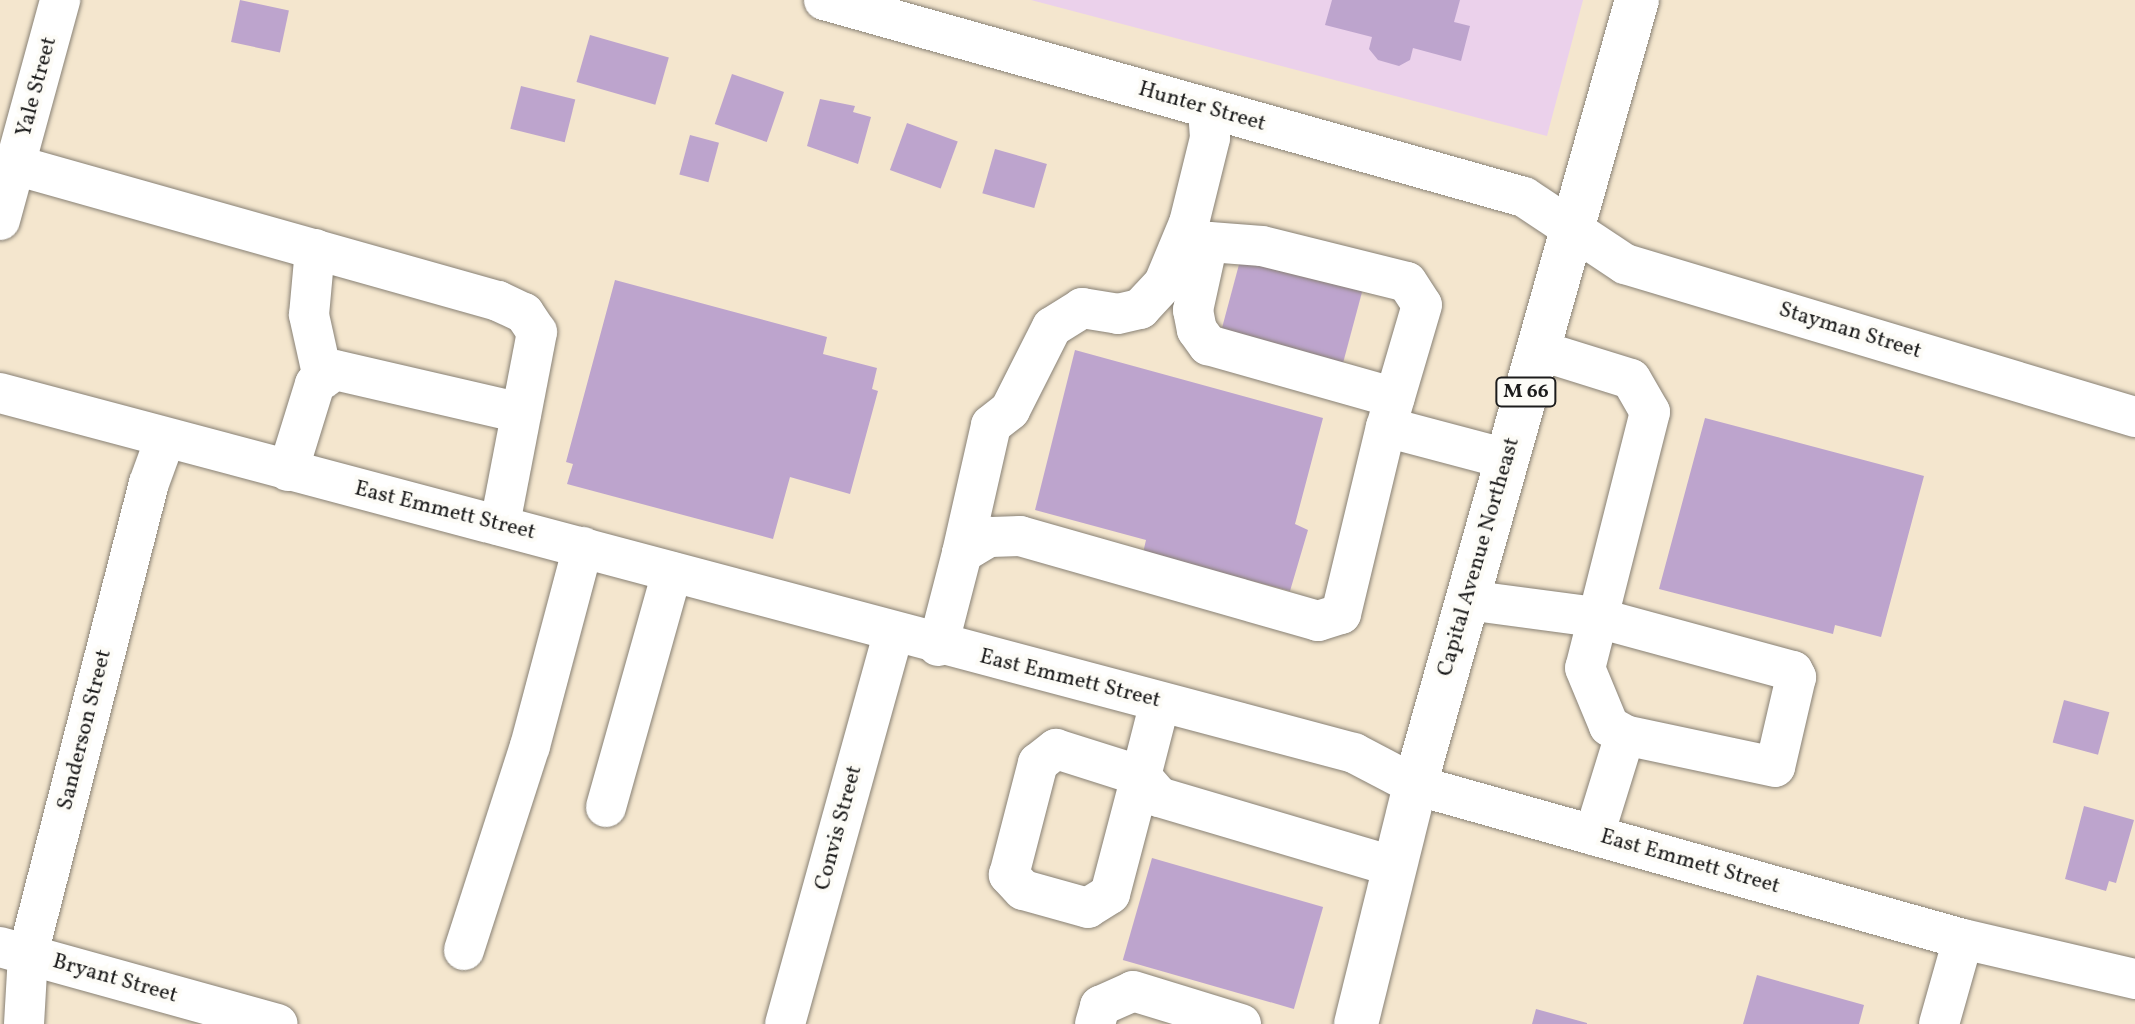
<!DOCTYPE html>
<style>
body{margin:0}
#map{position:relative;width:2135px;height:1024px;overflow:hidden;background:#f4e6ce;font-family:Vollkorn,serif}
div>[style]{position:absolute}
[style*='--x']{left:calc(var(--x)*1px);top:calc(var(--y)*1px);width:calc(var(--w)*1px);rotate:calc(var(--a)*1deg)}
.built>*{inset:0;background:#ebd1eb}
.building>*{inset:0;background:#bda4cd;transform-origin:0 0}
.roads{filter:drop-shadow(0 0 2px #888175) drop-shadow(0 0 2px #888175)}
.minor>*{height:40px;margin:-20px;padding:0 20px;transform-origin:20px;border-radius:20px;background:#fff}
.major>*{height:44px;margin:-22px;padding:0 22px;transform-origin:22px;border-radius:22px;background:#fff}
span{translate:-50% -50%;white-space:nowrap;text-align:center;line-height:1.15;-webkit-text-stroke:8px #fdfcf7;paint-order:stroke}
.shield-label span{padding:2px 6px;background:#fdfcf7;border:2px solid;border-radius:6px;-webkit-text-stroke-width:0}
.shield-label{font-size:20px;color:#1c1c1c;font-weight:700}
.street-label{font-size:22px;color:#1c1c1c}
</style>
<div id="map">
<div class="built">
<i style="clip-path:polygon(1031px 0,1583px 0,1547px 136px)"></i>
</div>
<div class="building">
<i style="left:240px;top:0;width:50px;height:43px;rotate:12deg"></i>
<i style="clip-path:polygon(1332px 0,1460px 0,1454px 22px,1470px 26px,1461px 61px,1413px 48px,1410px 60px,1399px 66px,1378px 60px,1369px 49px,1372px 37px,1325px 25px)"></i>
<i style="left:590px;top:35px;width:82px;height:49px;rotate:16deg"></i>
<i style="left:732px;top:74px;width:55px;height:53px;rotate:19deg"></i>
<i style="left:521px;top:86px;width:56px;height:44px;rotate:14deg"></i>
<i style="clip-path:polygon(820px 99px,855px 106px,853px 112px,871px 117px,858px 164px,807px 146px)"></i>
<i style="left:907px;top:123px;width:54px;height:50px;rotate:20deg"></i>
<i style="left:690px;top:135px;width:30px;height:41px;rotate:15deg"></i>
<i style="left:995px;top:149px;width:54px;height:46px;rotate:16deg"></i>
<i style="left:1241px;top:257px;width:126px;height:82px;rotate:15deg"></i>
<i style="clip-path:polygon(615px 280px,827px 337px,823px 354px,877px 368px,872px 389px,878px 391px,850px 494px,790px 477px,773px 539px,567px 484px,573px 464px,566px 462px)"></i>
<i style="clip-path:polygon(1075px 350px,1323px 418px,1295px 524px,1308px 530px,1290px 591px,1143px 553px,1146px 540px,1035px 510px)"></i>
<i style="clip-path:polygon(1705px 418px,1924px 476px,1881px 637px,1835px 625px,1833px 634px,1659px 589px)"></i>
<i style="left:2064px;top:700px;width:47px;height:44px;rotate:15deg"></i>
<i style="clip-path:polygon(2084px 806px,2134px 820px,2116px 883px,2109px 881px,2106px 891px,2065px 879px)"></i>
<i style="left:1152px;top:858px;width:178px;height:106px;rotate:16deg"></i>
<i style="clip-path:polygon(1757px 975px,1864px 1005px,1859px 1024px,1743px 1024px)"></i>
<i style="clip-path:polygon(1536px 1009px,1587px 1023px,1587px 1024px,1532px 1024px)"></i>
</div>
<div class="roads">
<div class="minor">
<i style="--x:824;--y:0;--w:727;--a:15.72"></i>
<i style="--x:1524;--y:197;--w:121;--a:33.6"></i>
<i style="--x:1625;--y:264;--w:532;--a:16.7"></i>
<i style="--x:15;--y:165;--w:502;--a:15.73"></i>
<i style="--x:498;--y:301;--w:29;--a:25"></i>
<i style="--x:524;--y:313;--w:23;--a:56"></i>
<i style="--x:537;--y:332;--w:197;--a:100.9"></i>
<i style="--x:0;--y:220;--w:228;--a:-74.7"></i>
<i style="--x:1184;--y:240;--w:78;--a:4.4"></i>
<i style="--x:1262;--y:246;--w:149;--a:13.9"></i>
<i style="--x:1407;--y:282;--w:27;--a:57"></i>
<i style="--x:1422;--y:305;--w:127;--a:106.4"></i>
<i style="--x:1208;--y:242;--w:70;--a:102.4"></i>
<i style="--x:1193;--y:310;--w:20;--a:79"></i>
<i style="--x:1197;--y:330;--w:19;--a:54"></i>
<i style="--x:1208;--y:345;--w:194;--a:15.8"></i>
<i style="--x:315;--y:249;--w:66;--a:95.2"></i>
<i style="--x:309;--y:315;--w:65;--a:77.5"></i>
<i style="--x:1538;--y:350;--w:97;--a:17.3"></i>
<i style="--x:1631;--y:379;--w:38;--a:60"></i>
<i style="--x:1650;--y:412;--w:264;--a:104.2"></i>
<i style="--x:1585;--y:668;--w:63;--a:67.5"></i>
<i style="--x:1609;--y:726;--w:18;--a:29"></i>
<i style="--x:1625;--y:735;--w:105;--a:107.2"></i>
<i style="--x:0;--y:393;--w:1401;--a:14.89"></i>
<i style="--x:1354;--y:753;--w:69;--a:27.7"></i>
<i style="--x:1415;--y:785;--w:569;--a:15.7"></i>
<i style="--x:1963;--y:939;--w:177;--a:13.1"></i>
<i style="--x:288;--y:471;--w:91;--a:-72.8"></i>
<i style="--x:315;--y:384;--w:24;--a:-35"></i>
<i style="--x:335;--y:370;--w:191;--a:13"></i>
<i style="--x:962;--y:553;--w:131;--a:-77.2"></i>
<i style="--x:991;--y:425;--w:24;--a:-38"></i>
<i style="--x:1010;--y:410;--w:93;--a:-63.2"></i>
<i style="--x:1052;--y:327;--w:36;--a:-32"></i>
<i style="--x:1082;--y:308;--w:36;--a:9"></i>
<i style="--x:1118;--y:314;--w:23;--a:-13"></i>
<i style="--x:1140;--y:309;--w:35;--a:-47"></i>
<i style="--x:1164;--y:283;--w:65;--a:-67.4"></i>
<i style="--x:1189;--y:223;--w:88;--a:-76.1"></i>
<i style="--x:1210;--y:138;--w:30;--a:-94"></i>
<i style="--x:1467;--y:600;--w:128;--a:7.6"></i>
<i style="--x:1594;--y:617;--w:206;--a:15.2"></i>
<i style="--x:1793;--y:671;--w:7;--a:63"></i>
<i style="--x:1796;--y:677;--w:92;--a:103.1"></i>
<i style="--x:1775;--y:767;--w:153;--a:-168"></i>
<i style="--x:938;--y:646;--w:96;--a:-75.5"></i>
<i style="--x:962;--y:553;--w:31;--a:-31"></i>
<i style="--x:989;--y:537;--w:31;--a:-2"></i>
<i style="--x:1020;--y:536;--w:310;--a:15.9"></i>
<i style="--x:1318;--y:621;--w:24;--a:-17"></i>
<i style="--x:1341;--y:614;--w:192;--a:-76.5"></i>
<i style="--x:1386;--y:427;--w:125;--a:14.8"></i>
<i style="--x:1160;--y:702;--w:76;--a:104.4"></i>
<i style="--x:1141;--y:776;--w:28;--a:49"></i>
<i style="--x:1159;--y:797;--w:246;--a:16.5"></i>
<i style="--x:1056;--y:749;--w:89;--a:17.6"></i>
<i style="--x:1141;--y:776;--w:122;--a:104.7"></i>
<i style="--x:1110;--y:894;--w:26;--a:148"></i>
<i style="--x:1088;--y:908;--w:67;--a:-164.5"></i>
<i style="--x:1023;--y:890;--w:21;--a:-133"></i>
<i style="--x:1009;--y:875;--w:116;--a:-75.5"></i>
<i style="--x:1038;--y:763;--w:23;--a:-38"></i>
<i style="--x:606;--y:807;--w:244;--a:-74.3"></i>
<i style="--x:0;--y:947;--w:288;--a:15.5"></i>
<i style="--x:464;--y:950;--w:214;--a:-72.1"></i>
<i style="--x:530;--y:746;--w:206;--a:-75.1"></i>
<i style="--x:24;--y:1024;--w:70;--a:-86.7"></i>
<i style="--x:28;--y:954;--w:486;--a:-75.6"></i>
<i style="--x:149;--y:483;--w:47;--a:-70"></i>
<i style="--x:785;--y:1024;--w:407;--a:-74.5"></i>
<i style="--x:1095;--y:1024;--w:19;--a:-74"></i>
<i style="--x:1100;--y:1006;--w:36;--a:-24"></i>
<i style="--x:1133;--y:991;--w:113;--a:17"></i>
<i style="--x:1939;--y:1024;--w:88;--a:-74.2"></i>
</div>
<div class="major">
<i style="--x:1356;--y:1024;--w:246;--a:-76.1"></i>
<i style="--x:1415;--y:785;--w:816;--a:-74.21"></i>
</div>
</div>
<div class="shield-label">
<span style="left:1526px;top:392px">M 66</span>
</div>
<div class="street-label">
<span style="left:37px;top:87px;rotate:-75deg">Yale Street</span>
<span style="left:1202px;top:107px;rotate:16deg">Hunter Street</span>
<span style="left:1850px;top:331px;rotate:17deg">Stayman Street</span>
<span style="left:445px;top:511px;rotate:14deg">East Emmett Street</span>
<span style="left:1479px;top:557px;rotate:-74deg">Capital Avenue Northeast</span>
<span style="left:1070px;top:679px;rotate:14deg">East Emmett Street</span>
<span style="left:85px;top:730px;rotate:-76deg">Sanderson Street</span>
<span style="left:839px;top:828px;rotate:-75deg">Convis Street</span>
<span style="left:1690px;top:862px;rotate:16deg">East Emmett Street</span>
<span style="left:115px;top:979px;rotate:16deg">Bryant Street</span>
</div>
</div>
